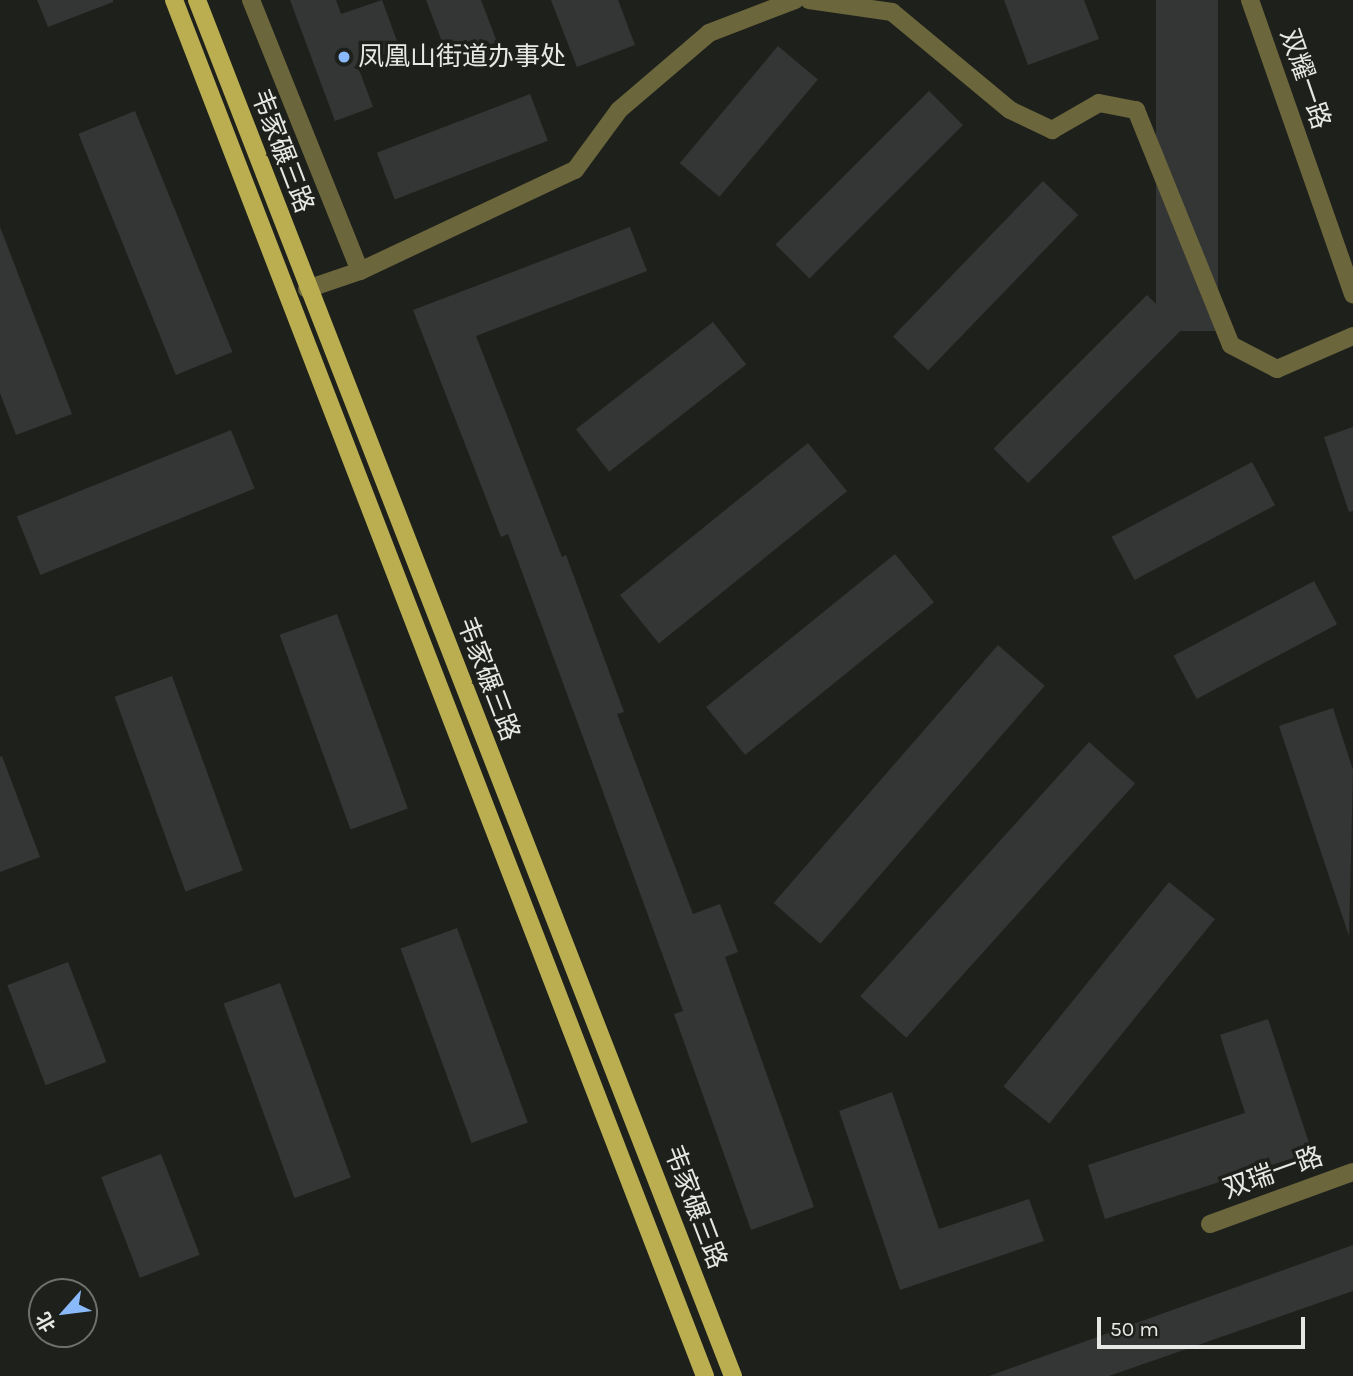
<!DOCTYPE html>
<meta charset="utf-8">
<style>
body{margin:0}
#map{position:relative;width:1353px;height:1376px;overflow:hidden;background:#1e201c;font-family:Karla,"Noto Sans SC",sans-serif}
div>[style]{position:absolute}
[style*='--x']{left:calc(var(--x)*1px);top:calc(var(--y)*1px);width:calc(var(--w)*1px);rotate:calc(var(--a)*1deg)}
.building>*{inset:0;background:#333634;transform-origin:0 0}
.minor>*{height:18px;margin:-9px;padding:0 9px;transform-origin:9px;border-radius:9px;background:#6c663c}
.major>*{height:18px;margin:-9px;padding:0 9px;transform-origin:9px;border-radius:9px;background:#baae51}
.dots>*{width:19px;height:19px;translate:-50% -50%;box-sizing:border-box;border:4px solid #1e201c;border-radius:50%}
span{translate:-50% -50%;white-space:nowrap;text-align:center;line-height:1.15;-webkit-text-stroke:7px #1e201c;paint-order:stroke}
.poi-label{font-size:26px;color:#e6e8e5}
.left{translate:0 -50%;text-align:left}
.street-label{font-size:26px;color:#e6e8e5}
.north{position:absolute;left:28px;top:1278px;width:70px;height:70px;box-sizing:border-box;background:#1e201c;border:2px solid #6e706c;border-radius:50%;rotate:242deg;font-size:19px;font-weight:700;line-height:28px;text-align:center;color:#e6e8e5}
.north::after{content:'';display:block;margin:auto;width:24px;height:32px;background:#8bbafc;clip-path:polygon(50% 0,100% 100%,50% 72%,0 100%)}
.scale{position:absolute;left:1097px;top:1317px;width:208px;height:32px;box-sizing:border-box;border:4px solid #e6e8e5;border-top:0;padding-left:9px;font-size:21px;line-height:24px;white-space:nowrap;color:#e6e8e5;-webkit-text-stroke:5px #1e201c;paint-order:stroke}
</style>
<div id="map">
<div class="building">
<i style="clip-path:polygon(37px 0,113px 0,113px 2px,48px 27px)"></i>
<i style="clip-path:polygon(290px 0,336px 0,341px 14px,382px 0,400px 49px,357px 64px,373px 107px,335px 121px)"></i>
<i style="clip-path:polygon(426px 0,481px 0,497px 42px,449px 60px)"></i>
<i style="clip-path:polygon(551px 0,618px 0,635px 45px,577px 67px)"></i>
<i style="clip-path:polygon(1004px 0,1084px 0,1099px 39px,1028px 65px)"></i>
<i style="left:1156px;top:0;width:62px;height:331px"></i>
<i style="left:778px;top:46px;width:52px;height:153px;rotate:40deg"></i>
<i style="left:929px;top:91px;width:48px;height:217px;rotate:45deg"></i>
<i style="left:530px;top:94px;width:50px;height:164px;rotate:69deg"></i>
<i style="left:135px;top:111px;width:260px;height:61px;rotate:68deg"></i>
<i style="left:1043px;top:181px;width:49px;height:216px;rotate:44deg"></i>
<i style="clip-path:polygon(0 227px,72px 414px,16px 435px,0 393px)"></i>
<i style="clip-path:polygon(630px 227px,647px 271px,476px 336px,562px 557px,566px 555px,624px 712px,617px 714px,693px 914px,720px 904px,738px 952px,725px 957px,814px 1207px,751px 1230px,674px 1014px,683px 1011px,591px 759px,508px 534px,501px 537px,413px 310px)"></i>
<i style="left:1147px;top:295px;width:49px;height:217px;rotate:45deg"></i>
<i style="left:713px;top:322px;width:54px;height:174px;rotate:52deg"></i>
<i style="clip-path:polygon(1353px 427px,1353px 511px,1349px 512px,1324px 437px)"></i>
<i style="left:231px;top:430px;width:63px;height:231px;rotate:68deg"></i>
<i style="left:808px;top:443px;width:62px;height:242px;rotate:51deg"></i>
<i style="left:1252px;top:462px;width:49px;height:159px;rotate:62deg"></i>
<i style="left:895px;top:554px;width:62px;height:243px;rotate:51deg"></i>
<i style="left:1314px;top:581px;width:49px;height:159px;rotate:62deg"></i>
<i style="left:337px;top:614px;width:207px;height:61px;rotate:70deg"></i>
<i style="left:998px;top:645px;width:62px;height:342px;rotate:41deg"></i>
<i style="left:172px;top:676px;width:207px;height:61px;rotate:70deg"></i>
<i style="clip-path:polygon(1333px 708px,1353px 770px,1349px 936px,1279px 726px)"></i>
<i style="left:1089px;top:742px;width:62px;height:342px;rotate:42deg"></i>
<i style="clip-path:polygon(2px 756px,40px 857px,0 872px,0 757px)"></i>
<i style="left:1169px;top:882px;width:59px;height:263px;rotate:39deg"></i>
<i style="left:457px;top:928px;width:207px;height:60px;rotate:70deg"></i>
<i style="left:68px;top:962px;width:107px;height:65px;rotate:69deg"></i>
<i style="left:280px;top:983px;width:207px;height:60px;rotate:70deg"></i>
<i style="clip-path:polygon(1268px 1019px,1312px 1152px,1105px 1219px,1088px 1165px,1245px 1113px,1220px 1035px)"></i>
<i style="clip-path:polygon(892px 1092px,939px 1229px,1029px 1199px,1044px 1241px,900px 1290px,839px 1111px)"></i>
<i style="left:161px;top:1154px;width:108px;height:64px;rotate:69deg"></i>
<i style="clip-path:polygon(1353px 1245px,1353px 1291px,1109px 1376px,989px 1376px)"></i>
</div>
<div class="minor">
<i style="--x:251;--y:0;--w:292;--a:68.1"></i>
<i style="--x:809;--y:0;--w:84;--a:8.2"></i>
<i style="--x:892;--y:12;--w:153;--a:39.7"></i>
<i style="--x:1010;--y:110;--w:47;--a:25.5"></i>
<i style="--x:1052;--y:130;--w:54;--a:-29.9"></i>
<i style="--x:1099;--y:103;--w:38;--a:11"></i>
<i style="--x:1136;--y:110;--w:253;--a:68"></i>
<i style="--x:1231;--y:345;--w:52;--a:27.6"></i>
<i style="--x:1277;--y:369;--w:83;--a:-23.5"></i>
<i style="--x:1250;--y:0;--w:312;--a:70.7"></i>
<i style="--x:307;--y:289;--w:56;--a:-18.8"></i>
<i style="--x:360;--y:271;--w:238;--a:-25.2"></i>
<i style="--x:575;--y:170;--w:74;--a:-53.7"></i>
<i style="--x:619;--y:110;--w:118;--a:-40.5"></i>
<i style="--x:709;--y:33;--w:92;--a:-21"></i>
<i style="--x:1210;--y:1224;--w:152;--a:-20"></i>
</div>
<div class="major">
<i style="--x:174;--y:0;--w:1475;--a:68.9"></i>
<i style="--x:197;--y:0;--w:1477;--a:68.72"></i>
</div>
<div class="dots">
<i style="left:344px;top:57px;background:#8bbafc"></i>
</div>
<div class="poi-label">
<span class="left" style="left:358px;top:57px">凤凰山街道办事处</span>
</div>
<div class="street-label">
<span style="left:1305px;top:79px;rotate:71deg">双耀一路</span>
<span style="left:282px;top:151px;rotate:69deg">韦家碾三路</span>
<span style="left:488px;top:679px;rotate:69deg">韦家碾三路</span>
<span style="left:1273px;top:1173px;rotate:-20deg">双瑞一路</span>
<span style="left:695px;top:1207px;rotate:69deg">韦家碾三路</span>
</div>
<div class="north">北</div>
<div class="scale">50 m</div>
</div>
